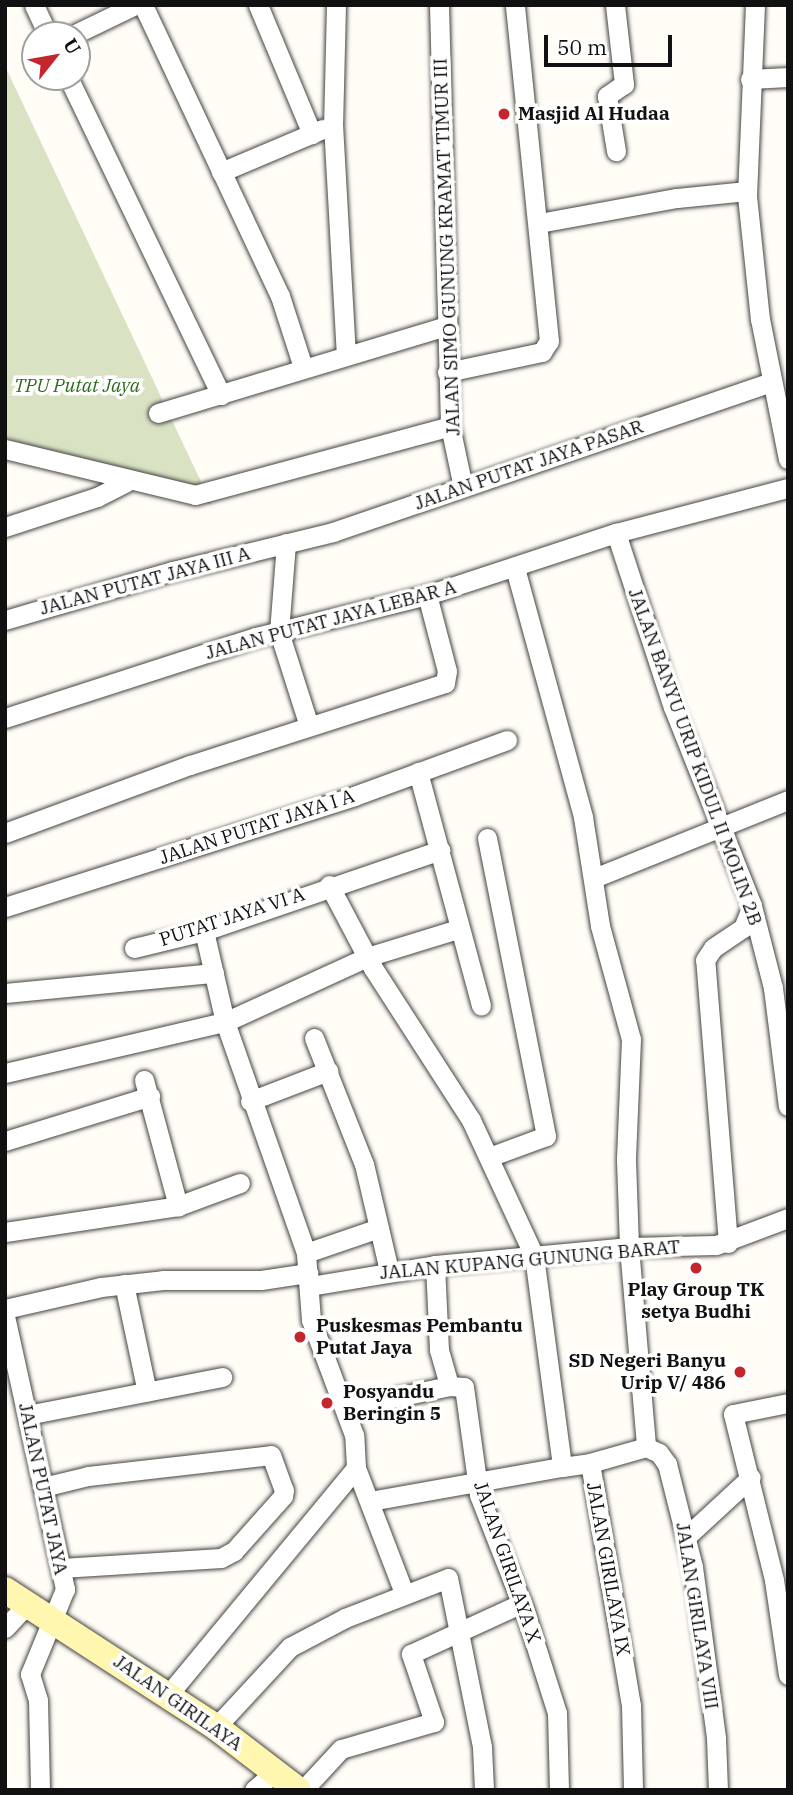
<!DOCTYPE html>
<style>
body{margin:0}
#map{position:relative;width:793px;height:1795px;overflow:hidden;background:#fffdf5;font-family:"IBM Plex Serif",serif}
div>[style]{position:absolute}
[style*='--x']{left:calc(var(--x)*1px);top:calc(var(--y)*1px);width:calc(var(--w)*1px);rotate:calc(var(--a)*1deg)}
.cemetery>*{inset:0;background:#d9e3c4}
.roads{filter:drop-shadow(0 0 2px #444) drop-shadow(0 0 2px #444)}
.street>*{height:19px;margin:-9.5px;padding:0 9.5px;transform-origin:9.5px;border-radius:9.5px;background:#fff}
.secondary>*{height:26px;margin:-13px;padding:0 13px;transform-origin:13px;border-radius:13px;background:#fff6b0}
.dots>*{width:19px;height:19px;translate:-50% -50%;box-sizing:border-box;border:4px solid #fff;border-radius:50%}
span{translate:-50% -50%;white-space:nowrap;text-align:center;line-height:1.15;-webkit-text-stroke:7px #fff;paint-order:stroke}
.poi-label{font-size:19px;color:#111;font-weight:700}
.left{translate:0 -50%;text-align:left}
.right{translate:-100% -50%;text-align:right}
.street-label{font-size:19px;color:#111}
.park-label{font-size:19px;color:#2f6b1f;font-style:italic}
.frame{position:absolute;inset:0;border:7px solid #111;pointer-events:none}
.north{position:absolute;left:21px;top:21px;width:70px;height:70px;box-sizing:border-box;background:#fff;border:2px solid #a0a0a0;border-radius:50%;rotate:59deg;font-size:19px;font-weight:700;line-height:28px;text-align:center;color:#111}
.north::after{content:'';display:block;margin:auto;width:24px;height:32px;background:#c4262e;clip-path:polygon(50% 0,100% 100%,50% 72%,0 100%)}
.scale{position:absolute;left:544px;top:35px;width:128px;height:32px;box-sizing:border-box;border:4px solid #111;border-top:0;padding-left:9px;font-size:21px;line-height:24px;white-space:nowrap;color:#111;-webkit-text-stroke:5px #fff;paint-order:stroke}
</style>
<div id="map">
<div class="cemetery">
<i style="clip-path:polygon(5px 66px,212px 505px,5px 438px)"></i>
</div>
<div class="roads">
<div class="street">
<i style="--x:34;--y:5;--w:33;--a:65"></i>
<i style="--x:143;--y:5;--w:322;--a:64.8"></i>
<i style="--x:280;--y:296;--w:75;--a:72.1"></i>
<i style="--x:258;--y:5;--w:140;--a:67.3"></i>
<i style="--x:336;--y:5;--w:119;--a:91.4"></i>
<i style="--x:333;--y:124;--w:230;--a:86.8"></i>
<i style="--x:439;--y:5;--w:421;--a:88.5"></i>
<i style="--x:450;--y:426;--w:62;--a:78"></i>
<i style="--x:615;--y:5;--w:80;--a:83.5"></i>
<i style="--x:624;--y:84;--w:21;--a:145"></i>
<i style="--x:607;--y:96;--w:56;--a:80.7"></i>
<i style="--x:755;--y:5;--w:191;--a:92.4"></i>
<i style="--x:747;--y:196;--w:124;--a:84"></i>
<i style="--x:760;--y:319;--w:143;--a:78.7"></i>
<i style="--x:73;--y:35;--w:69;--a:-25.8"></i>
<i style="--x:68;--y:77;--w:353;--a:64.3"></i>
<i style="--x:750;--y:79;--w:38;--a:-3"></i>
<i style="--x:221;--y:172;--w:111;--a:-22.9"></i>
<i style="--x:539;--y:223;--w:140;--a:-10.3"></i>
<i style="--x:677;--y:198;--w:70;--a:-5.7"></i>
<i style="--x:447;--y:372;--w:97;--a:-11.9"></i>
<i style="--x:542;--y:352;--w:13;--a:-58"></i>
<i style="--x:549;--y:341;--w:338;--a:-95.8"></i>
<i style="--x:158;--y:413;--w:301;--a:-16.8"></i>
<i style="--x:5;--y:449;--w:195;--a:13.6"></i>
<i style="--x:195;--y:495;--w:264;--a:-15.1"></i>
<i style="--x:5;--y:527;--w:97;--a:-18.1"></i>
<i style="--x:97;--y:497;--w:33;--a:-27"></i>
<i style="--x:616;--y:533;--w:183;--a:71.9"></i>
<i style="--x:673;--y:707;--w:214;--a:68.3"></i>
<i style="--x:752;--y:906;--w:85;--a:75.6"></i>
<i style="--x:773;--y:988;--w:119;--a:82.8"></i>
<i style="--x:286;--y:543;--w:89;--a:94.5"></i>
<i style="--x:279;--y:632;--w:99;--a:72.3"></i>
<i style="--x:515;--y:568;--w:258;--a:74.7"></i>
<i style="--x:583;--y:817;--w:110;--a:81.1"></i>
<i style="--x:600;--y:926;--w:117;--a:74.7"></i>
<i style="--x:631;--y:1039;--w:121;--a:92.4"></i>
<i style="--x:626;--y:1160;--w:87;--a:88"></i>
<i style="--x:629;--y:1247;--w:201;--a:85.1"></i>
<i style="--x:646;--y:1447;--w:14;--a:25"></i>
<i style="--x:659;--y:1453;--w:14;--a:54"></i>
<i style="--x:667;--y:1464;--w:106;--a:75.8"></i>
<i style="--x:693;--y:1567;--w:173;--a:82.3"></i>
<i style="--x:716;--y:1738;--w:52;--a:87.8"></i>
<i style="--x:5;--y:620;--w:175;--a:-16.3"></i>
<i style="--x:173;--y:571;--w:165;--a:-13.7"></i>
<i style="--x:333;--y:532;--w:463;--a:-18.9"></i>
<i style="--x:5;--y:718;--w:264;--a:-17.9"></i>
<i style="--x:256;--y:637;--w:176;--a:-13.8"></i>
<i style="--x:427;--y:595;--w:199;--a:-18.2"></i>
<i style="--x:616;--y:533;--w:178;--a:-14.7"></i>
<i style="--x:418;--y:772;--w:242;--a:74.9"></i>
<i style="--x:5;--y:833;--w:197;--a:-20.2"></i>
<i style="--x:190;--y:765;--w:268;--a:-17.8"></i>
<i style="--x:445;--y:683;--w:12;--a:-81"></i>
<i style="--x:447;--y:671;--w:79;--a:-104.7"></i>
<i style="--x:487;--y:838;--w:304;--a:78.8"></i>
<i style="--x:546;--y:1136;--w:61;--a:159.8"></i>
<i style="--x:594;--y:878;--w:209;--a:-21.9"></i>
<i style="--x:329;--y:885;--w:94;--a:62.1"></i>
<i style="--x:373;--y:968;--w:181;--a:57.2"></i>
<i style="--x:471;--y:1120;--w:150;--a:65.1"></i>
<i style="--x:534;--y:1256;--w:213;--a:82.4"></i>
<i style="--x:562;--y:1467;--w:28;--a:-8"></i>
<i style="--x:590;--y:1463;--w:246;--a:80.4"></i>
<i style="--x:631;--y:1706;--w:84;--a:88.6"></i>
<i style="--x:5;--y:907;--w:366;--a:-17.6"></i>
<i style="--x:354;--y:796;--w:163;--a:-20.1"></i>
<i style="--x:134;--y:948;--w:72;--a:-13.7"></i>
<i style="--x:204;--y:931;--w:250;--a:-18.9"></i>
<i style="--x:5;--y:993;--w:210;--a:-5.5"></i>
<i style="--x:314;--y:1038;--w:136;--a:68.4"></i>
<i style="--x:364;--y:1164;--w:110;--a:76.8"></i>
<i style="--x:5;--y:1073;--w:226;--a:-13.1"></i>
<i style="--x:225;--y:1022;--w:156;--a:-24.6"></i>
<i style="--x:367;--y:957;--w:95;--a:-17.1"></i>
<i style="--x:144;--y:1080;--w:131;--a:74.9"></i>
<i style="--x:250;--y:1101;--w:84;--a:-21"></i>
<i style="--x:5;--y:1141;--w:152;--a:-17.2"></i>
<i style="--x:5;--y:1232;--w:175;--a:-8.5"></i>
<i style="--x:178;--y:1206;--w:66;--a:-20.4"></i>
<i style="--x:728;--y:1243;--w:284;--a:-94.6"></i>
<i style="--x:705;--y:960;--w:14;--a:-56"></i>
<i style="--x:713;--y:948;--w:36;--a:-34"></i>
<i style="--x:743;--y:928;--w:24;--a:-68"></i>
<i style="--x:306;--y:1253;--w:77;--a:-18.9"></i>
<i style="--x:435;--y:1265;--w:85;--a:87.3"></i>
<i style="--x:439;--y:1350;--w:37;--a:74"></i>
<i style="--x:449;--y:1386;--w:15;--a:4"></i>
<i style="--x:464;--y:1387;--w:109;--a:82.1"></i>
<i style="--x:479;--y:1495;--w:126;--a:68.5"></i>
<i style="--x:525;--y:1612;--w:106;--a:72.4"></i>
<i style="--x:557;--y:1713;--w:77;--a:88.5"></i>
<i style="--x:124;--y:1284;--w:110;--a:78"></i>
<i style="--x:310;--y:1286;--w:127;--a:-9.5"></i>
<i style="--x:435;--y:1265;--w:195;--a:-5.3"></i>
<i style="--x:629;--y:1247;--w:87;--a:-1.3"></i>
<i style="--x:716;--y:1245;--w:77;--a:-20.6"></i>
<i style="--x:5;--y:1309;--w:98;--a:-12.9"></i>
<i style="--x:101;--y:1287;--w:62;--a:-6.4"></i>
<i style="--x:163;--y:1280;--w:98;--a:0"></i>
<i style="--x:261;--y:1280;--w:48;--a:-8.5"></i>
<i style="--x:5;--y:1316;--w:280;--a:77.6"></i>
<i style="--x:65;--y:1589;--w:92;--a:112.4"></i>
<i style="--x:30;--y:1674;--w:27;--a:73"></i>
<i style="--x:38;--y:1700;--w:90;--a:88.7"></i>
<i style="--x:788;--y:1403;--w:56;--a:168.7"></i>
<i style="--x:733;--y:1414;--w:171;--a:76.1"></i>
<i style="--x:774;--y:1580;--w:96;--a:81.6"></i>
<i style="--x:345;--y:1408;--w:106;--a:-11.9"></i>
<i style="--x:27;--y:1415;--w:199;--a:-11"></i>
<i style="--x:590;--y:1463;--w:58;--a:-15.9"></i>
<i style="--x:356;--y:1468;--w:134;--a:69"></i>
<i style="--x:43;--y:1487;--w:46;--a:-13.7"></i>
<i style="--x:88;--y:1476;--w:184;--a:-6.5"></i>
<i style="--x:271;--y:1455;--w:37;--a:70"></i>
<i style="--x:284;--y:1490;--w:6;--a:99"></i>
<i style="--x:283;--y:1496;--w:74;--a:131.7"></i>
<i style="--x:234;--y:1551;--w:15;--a:152"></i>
<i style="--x:221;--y:1558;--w:160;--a:176.4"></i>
<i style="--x:376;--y:1500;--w:189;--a:-10.1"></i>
<i style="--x:686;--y:1537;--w:88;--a:-42.7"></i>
<i style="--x:5;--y:1628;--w:34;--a:-47"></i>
<i style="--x:168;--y:1695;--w:295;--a:-50.4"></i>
<i style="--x:356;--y:1468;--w:33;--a:-93"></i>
<i style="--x:354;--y:1435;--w:123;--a:-110.5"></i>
<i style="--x:311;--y:1320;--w:67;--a:-94.3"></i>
<i style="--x:306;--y:1253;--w:245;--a:-109.3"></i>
<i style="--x:225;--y:1022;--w:93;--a:-103"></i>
<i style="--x:216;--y:1727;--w:109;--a:-47.2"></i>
<i style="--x:290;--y:1647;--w:62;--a:-27.8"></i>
<i style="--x:345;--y:1618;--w:110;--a:-21.2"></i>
<i style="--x:448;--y:1578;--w:172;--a:78.6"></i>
<i style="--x:482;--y:1747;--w:43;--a:87.3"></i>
<i style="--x:254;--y:1790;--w:28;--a:-41"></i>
<i style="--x:303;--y:1790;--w:56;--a:-47.2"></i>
<i style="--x:341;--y:1749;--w:97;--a:-16.2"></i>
<i style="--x:434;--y:1722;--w:72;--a:-108.7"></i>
<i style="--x:411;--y:1654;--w:122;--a:-24.7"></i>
</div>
<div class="secondary">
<i style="--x:5;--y:1590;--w:252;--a:33"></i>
<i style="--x:216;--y:1727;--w:103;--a:37.5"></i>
</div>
</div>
<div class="dots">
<i style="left:504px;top:114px;background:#c4262e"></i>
<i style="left:696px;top:1268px;background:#c4262e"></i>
<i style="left:300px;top:1337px;background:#c4262e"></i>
<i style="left:740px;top:1372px;background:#c4262e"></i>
<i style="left:327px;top:1403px;background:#c4262e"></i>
</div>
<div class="poi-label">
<span class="left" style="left:518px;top:114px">Masjid Al Hudaa</span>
<span style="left:696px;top:1301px">Play Group TK<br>setya Budhi</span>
<span class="left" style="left:316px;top:1337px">Puskesmas Pembantu<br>Putat Jaya</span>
<span class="right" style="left:726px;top:1372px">SD Negeri Banyu<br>Urip V/ 486</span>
<span class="left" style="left:343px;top:1403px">Posyandu<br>Beringin 5</span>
</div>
<div class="street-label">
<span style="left:447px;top:247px;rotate:-92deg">JALAN SIMO GUNUNG KRAMAT TIMUR III</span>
<span style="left:529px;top:465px;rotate:-19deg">JALAN PUTAT JAYA PASAR</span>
<span style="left:145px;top:581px;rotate:-15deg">JALAN PUTAT JAYA III A</span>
<span style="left:331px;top:620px;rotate:-15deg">JALAN PUTAT JAYA LEBAR A</span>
<span style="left:695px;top:757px;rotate:70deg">JALAN BANYU URIP KIDUL II MOLIN 2B</span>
<span style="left:257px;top:827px;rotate:-18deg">JALAN PUTAT JAYA I A</span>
<span style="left:232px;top:917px;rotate:-18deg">PUTAT JAYA VI A</span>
<span style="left:530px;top:1260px;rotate:-5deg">JALAN KUPANG GUNUNG BARAT</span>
<span style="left:43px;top:1489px;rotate:78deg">JALAN PUTAT JAYA</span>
<span style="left:507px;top:1562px;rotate:71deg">JALAN GIRILAYA X</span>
<span style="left:608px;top:1569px;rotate:80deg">JALAN GIRILAYA IX</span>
<span style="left:697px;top:1616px;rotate:81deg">JALAN GIRILAYA VIII</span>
<span style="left:178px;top:1703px;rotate:35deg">JALAN GIRILAYA</span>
</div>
<div class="park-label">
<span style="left:77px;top:386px">TPU Putat Jaya</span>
</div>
<div class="frame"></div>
<div class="north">U</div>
<div class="scale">50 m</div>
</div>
